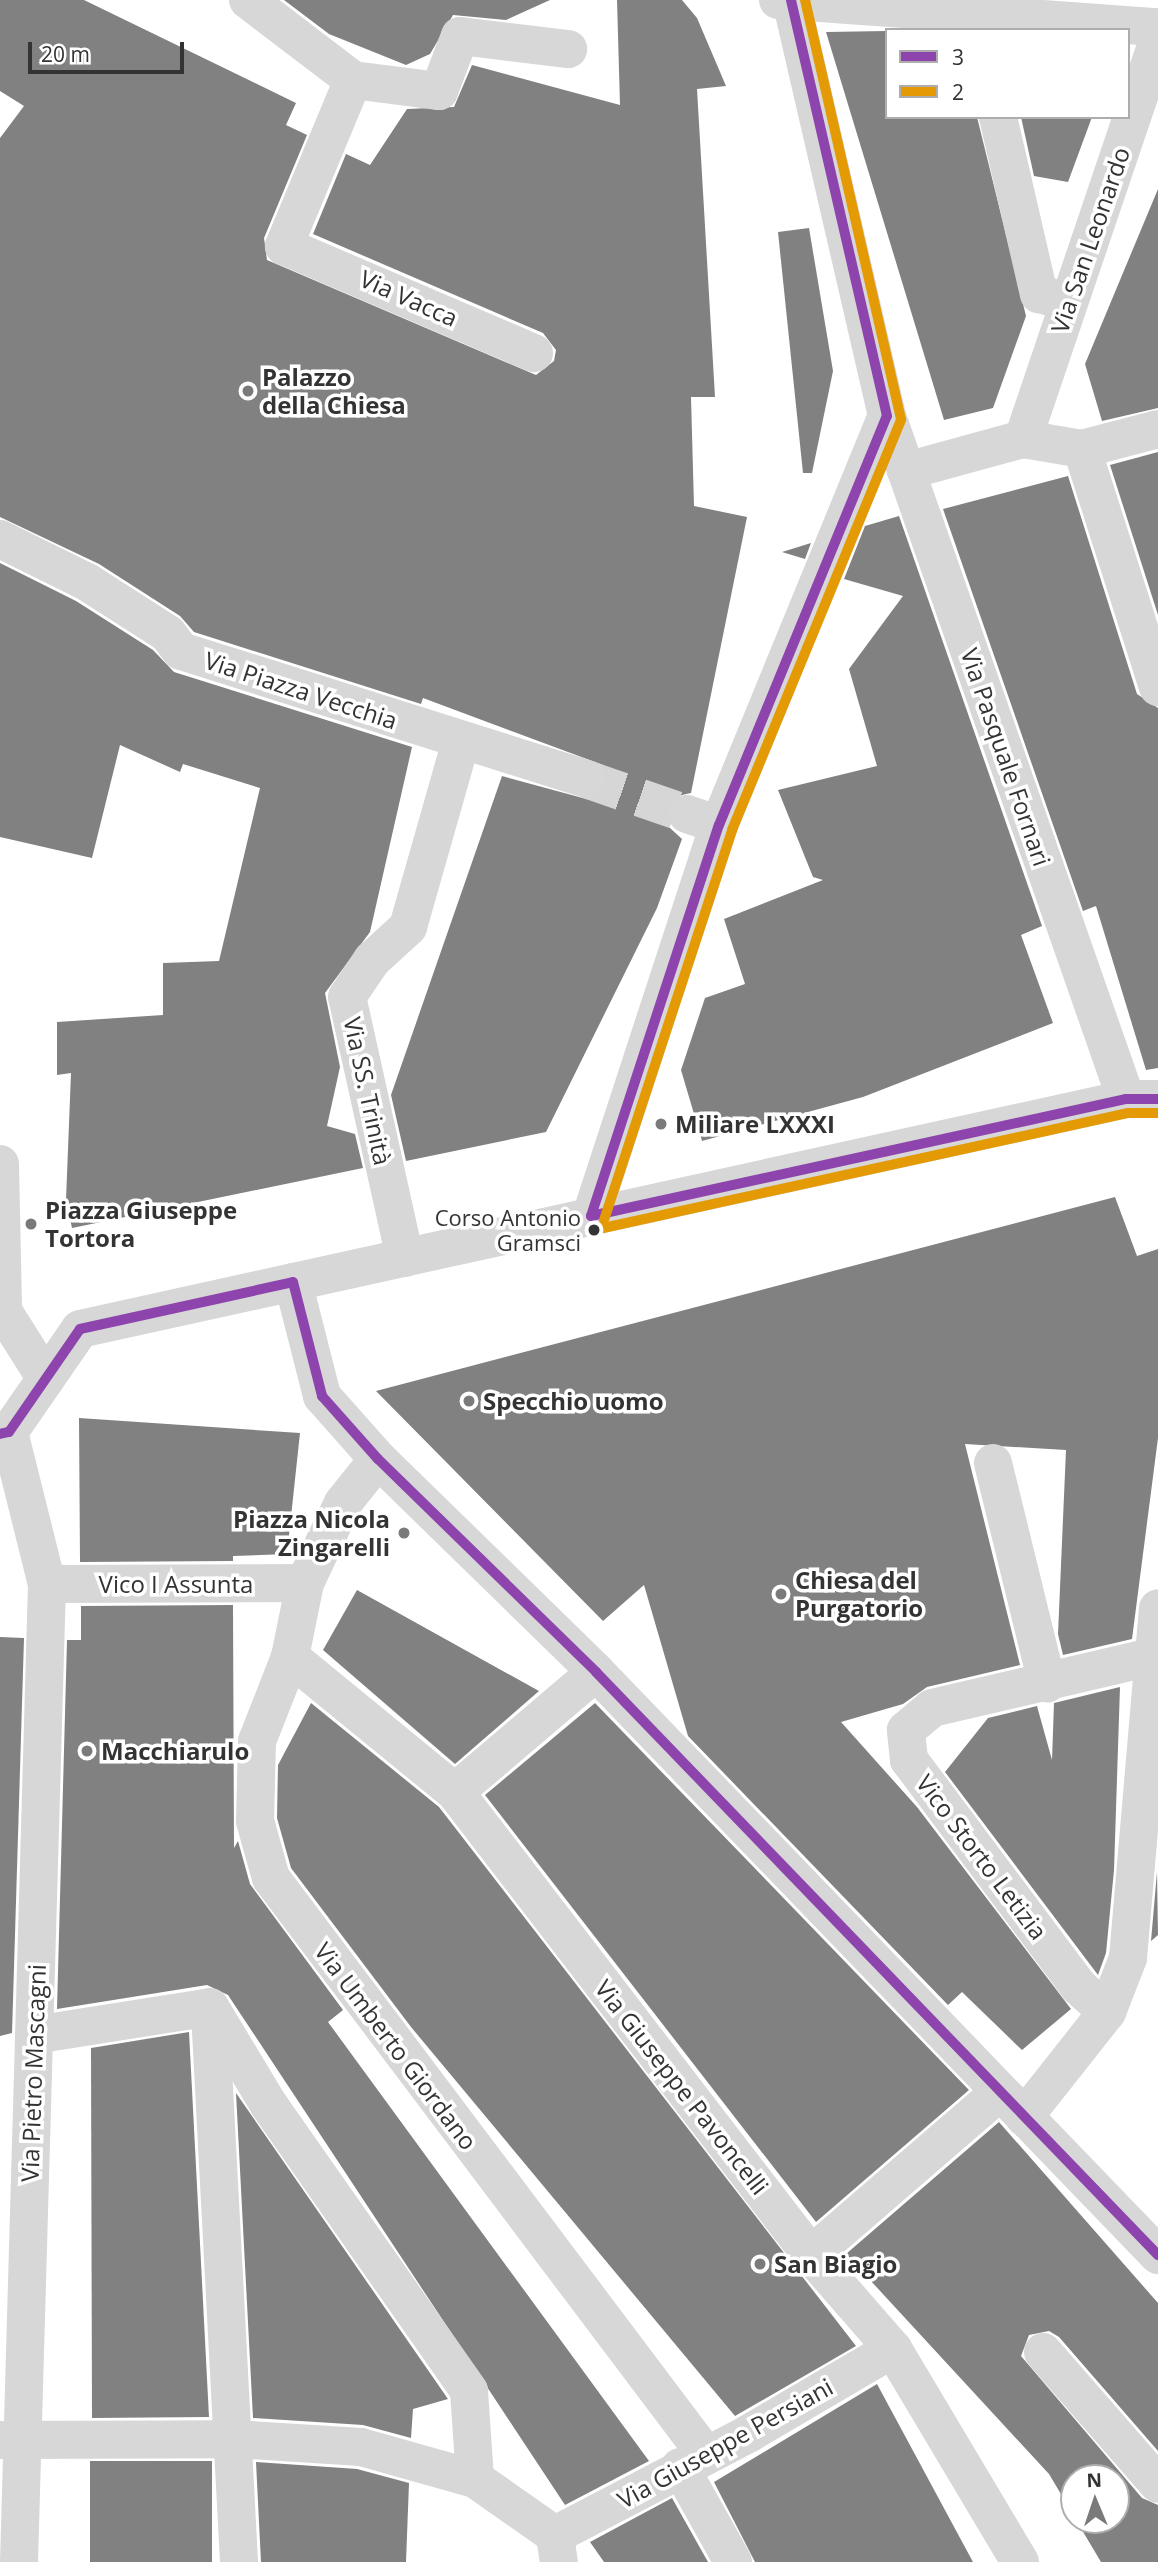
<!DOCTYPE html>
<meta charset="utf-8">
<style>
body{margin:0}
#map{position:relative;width:1158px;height:2562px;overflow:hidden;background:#fff;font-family:"Open Sans",sans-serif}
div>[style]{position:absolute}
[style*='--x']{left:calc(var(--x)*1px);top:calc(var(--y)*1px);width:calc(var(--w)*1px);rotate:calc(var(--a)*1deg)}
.building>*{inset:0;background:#818181;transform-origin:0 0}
.minor-tunnel>*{height:38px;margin-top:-19px;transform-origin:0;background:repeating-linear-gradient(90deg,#d6d6d6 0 38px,transparent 0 57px)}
.minor>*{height:38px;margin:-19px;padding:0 19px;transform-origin:19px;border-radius:19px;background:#d7d7d7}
.bus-1>*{height:10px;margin:-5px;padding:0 5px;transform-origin:5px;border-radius:5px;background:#8e44ad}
.bus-2>*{height:10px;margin:-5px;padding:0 5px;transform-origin:5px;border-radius:5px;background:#e39a05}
.dots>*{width:19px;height:19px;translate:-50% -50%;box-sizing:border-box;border:4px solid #fff;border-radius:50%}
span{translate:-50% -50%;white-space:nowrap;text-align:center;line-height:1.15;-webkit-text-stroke:7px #fff;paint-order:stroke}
.bus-label{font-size:22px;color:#333}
.right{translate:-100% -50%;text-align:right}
.street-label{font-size:24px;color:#333}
.poi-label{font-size:24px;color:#333;font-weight:700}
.left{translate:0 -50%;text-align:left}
.legend{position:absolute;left:885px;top:28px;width:245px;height:91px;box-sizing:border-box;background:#fff;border:2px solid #adadad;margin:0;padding:9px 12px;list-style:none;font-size:21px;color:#333}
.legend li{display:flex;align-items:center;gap:14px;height:35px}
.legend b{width:35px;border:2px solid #adadad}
.north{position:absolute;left:1060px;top:2464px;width:70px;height:70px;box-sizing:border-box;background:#fff;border:2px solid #adadad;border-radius:50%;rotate:358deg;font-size:19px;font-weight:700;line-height:28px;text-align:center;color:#333}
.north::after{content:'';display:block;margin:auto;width:24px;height:32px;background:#7a7a7a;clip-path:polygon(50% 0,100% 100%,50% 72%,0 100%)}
.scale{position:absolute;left:28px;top:42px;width:156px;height:32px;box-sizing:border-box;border:4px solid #333;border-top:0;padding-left:9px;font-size:21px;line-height:24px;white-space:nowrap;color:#333;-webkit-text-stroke:5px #fff;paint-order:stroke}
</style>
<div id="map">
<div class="building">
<i style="clip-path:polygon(0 0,84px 0,296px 103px,286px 125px,307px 135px,264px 238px,267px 260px,536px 375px,554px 361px,556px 350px,543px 333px,313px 234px,346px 154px,370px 165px,407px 109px,454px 107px,472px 65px,620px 105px,617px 0,682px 0,697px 18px,726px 86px,697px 89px,715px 397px,691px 397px,694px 506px,747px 517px,691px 793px,673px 797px,666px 808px,670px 828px,682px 839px,657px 908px,546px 1132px,406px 1161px,391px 1095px,502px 776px,590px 800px,607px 786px,603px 765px,423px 698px,421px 704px,194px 632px,180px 616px,99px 564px,0 517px,0 138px,24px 106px,0 91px)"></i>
<i style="clip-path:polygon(284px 0,550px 0,506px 20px,453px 15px,430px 54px,406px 65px,329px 34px)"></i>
<i style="clip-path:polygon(887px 31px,887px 117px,977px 117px,1026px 316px,993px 408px,944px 420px,826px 32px)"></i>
<i style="clip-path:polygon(1021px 117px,1092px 117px,1068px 182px,1034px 176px)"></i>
<i style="clip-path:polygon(1158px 189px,1158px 408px,1102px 421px,1085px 364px)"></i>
<i style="clip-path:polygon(809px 228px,833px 371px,812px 473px,803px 473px,778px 232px)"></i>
<i style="clip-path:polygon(1158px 452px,1158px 615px,1110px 465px)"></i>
<i style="clip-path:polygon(1068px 476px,1137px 694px,1158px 708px,1158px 1068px,1146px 1070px,1096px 906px,1083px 911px,943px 509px)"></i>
<i style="clip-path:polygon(899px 516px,1042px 926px,1021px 935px,1053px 1023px,863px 1097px,702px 1141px,681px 1070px,705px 998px,745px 984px,724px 919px,823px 880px,813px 877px,778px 790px,877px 766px,849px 669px,903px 596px,844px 579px,865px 526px)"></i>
<i style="clip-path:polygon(811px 543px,805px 559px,782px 552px)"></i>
<i style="clip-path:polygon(0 563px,76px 601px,153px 650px,174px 672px,412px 747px,370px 932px,325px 993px,340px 1067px,327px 1126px,355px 1134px,363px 1168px,72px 1228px,66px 1200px,71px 1073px,57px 1075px,57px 1022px,163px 1015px,163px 963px,219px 961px,260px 788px,183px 764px,180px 772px,120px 745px,92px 858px,0 837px)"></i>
<i style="clip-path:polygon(1115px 1197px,1137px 1256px,1158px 1249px,1158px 1438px,1132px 1639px,1063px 1655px,1058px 1634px,1066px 1450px,965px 1444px,1020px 1665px,927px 1687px,903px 1704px,841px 1722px,917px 1807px,1071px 2009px,1022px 2050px,962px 1992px,948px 2005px,688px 1736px,644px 1585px,603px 1621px,376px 1391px)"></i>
<i style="clip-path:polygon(79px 1418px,300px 1433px,287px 1554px,233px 1556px,233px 1561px,80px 1562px)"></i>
<i style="clip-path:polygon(357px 1590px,539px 1691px,455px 1764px,323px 1650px)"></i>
<i style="clip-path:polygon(233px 1605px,234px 1848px,238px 1841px,250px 1884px,343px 2010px,328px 2022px,649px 2461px,565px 2505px,228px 1995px,207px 1985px,57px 2009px,67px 1640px,81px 1640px,81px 1606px)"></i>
<i style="clip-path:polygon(0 1637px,24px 1638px,12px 2033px,0 2036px)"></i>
<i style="clip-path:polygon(1120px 1687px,1114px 1870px,1106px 1953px,1098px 1975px,945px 1772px,988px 1718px,1037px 1706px,1052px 1760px,1054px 1703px)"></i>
<i style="clip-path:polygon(311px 1703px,439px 1807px,856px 2346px,735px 2416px,411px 2027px,291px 1868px,277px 1818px,278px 1765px)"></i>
<i style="clip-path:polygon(595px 1703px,969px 2090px,816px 2222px,485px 1795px)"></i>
<i style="clip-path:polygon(1157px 1872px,1158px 1935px,1151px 1941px)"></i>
<i style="clip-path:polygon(189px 2032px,209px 2417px,92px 2418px,91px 2048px)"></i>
<i style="clip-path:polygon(236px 2093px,448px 2399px,413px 2409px,411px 2438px,363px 2425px,253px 2418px)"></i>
<i style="clip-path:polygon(999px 2122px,1158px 2303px,1158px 2451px,1059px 2337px,1049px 2331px,1029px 2335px,1021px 2356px,1142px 2498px,1158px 2505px,1158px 2562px,1101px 2562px,1076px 2520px,1116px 2520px,1116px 2478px,1074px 2478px,1074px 2516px,1049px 2474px,846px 2254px)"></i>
<i style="clip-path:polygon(877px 2384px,973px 2562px,755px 2562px,714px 2482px)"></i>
<i style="left:90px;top:2461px;width:122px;height:101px"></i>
<i style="clip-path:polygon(256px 2462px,357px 2469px,409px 2483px,406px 2562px,261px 2562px)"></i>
<i style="clip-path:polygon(672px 2498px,708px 2562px,604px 2562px,590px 2542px)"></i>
</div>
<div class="minor-tunnel">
<i style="--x:586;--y:779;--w:107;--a:19.1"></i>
</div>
<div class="minor">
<i style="--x:248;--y:0;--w:132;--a:37.3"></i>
<i style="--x:778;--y:0;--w:381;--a:4.1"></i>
<i style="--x:791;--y:0;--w:427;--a:77"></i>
<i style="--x:887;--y:416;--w:724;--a:70.71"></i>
<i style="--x:353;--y:80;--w:180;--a:112.6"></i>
<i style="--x:284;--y:246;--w:272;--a:23.2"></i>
<i style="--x:353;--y:80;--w:87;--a:7.3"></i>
<i style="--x:439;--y:91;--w:59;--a:-69.1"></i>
<i style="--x:460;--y:36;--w:109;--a:6.9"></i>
<i style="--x:998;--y:117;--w:182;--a:77"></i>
<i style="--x:1039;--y:294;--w:31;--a:15"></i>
<i style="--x:1023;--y:439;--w:420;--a:-71.3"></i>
<i style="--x:1082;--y:449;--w:250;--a:72.3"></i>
<i style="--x:906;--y:471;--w:121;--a:-15.3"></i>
<i style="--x:1023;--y:439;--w:60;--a:9.6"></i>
<i style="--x:1082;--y:449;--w:79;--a:-14.7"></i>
<i style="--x:0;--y:539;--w:97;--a:26.3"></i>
<i style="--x:87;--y:582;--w:96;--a:32.7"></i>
<i style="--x:168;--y:634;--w:21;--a:53"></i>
<i style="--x:181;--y:651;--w:425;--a:17.5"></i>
<i style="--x:687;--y:814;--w:34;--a:19"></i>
<i style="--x:0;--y:1164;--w:147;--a:88.8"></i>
<i style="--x:3;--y:1311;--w:80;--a:57.7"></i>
<i style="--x:591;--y:1216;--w:411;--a:-71.9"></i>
<i style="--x:719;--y:825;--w:442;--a:-67.7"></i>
<i style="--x:405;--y:1258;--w:267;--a:-102.5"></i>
<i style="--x:347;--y:997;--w:45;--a:-56"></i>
<i style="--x:372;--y:960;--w:49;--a:-42.5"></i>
<i style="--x:408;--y:927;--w:190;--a:-74.1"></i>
<i style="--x:293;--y:1282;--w:118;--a:75.7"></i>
<i style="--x:322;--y:1396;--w:84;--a:48.4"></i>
<i style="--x:378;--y:1459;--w:305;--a:44.3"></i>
<i style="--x:596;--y:1672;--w:810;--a:46.05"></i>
<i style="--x:9;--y:1432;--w:125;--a:-55.4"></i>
<i style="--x:80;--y:1329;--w:1071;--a:-12.4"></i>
<i style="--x:1126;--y:1099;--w:32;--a:0"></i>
<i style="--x:9;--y:1432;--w:157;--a:76"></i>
<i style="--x:47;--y:1584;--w:978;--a:91.64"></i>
<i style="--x:378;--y:1459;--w:56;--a:128.5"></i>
<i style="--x:343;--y:1503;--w:89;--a:115.4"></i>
<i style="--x:305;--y:1583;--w:76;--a:101.5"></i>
<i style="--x:290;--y:1657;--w:90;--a:111.4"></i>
<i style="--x:257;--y:1741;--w:80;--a:91.4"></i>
<i style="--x:255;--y:1821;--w:59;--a:74.3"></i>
<i style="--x:271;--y:1878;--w:723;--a:52.99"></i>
<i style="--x:993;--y:1463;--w:227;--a:76.2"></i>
<i style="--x:47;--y:1584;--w:258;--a:-0.2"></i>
<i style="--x:290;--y:1657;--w:213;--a:39.3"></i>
<i style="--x:455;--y:1792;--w:584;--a:52.44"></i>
<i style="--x:811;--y:2255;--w:125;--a:48.9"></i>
<i style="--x:893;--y:2349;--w:248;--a:59.2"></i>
<i style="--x:455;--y:1792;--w:185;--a:-40.4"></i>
<i style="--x:210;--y:2012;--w:551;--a:86.98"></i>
<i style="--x:1107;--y:2012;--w:38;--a:-138"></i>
<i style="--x:1079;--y:1987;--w:284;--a:-126.8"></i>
<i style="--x:909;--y:1760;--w:30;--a:-96"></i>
<i style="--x:906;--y:1730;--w:34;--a:-40"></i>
<i style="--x:932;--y:1708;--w:226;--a:-13.1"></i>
<i style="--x:34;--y:2035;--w:178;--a:-9"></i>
<i style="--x:210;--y:2007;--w:114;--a:59"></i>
<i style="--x:269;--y:2105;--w:349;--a:55"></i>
<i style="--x:469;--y:2391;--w:88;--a:86.1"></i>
<i style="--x:1024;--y:2117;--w:134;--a:-51.7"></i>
<i style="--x:1107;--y:2012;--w:58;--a:-68.7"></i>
<i style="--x:1128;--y:1958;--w:351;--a:-85.1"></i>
<i style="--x:811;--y:2255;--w:250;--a:-40.8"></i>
<i style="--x:1043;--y:2352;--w:175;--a:48.9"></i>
<i style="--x:0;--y:2440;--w:234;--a:-0.2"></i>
<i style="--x:234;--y:2439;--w:127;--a:3.6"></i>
<i style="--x:361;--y:2447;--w:118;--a:15.7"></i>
<i style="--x:475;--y:2479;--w:98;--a:35"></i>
<i style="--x:555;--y:2535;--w:27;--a:82"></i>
<i style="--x:680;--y:2467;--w:109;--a:60.8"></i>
<i style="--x:555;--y:2535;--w:218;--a:-27.6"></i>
<i style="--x:748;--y:2434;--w:168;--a:-30.4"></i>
</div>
<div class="bus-1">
<i style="--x:591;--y:1216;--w:411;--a:-71.9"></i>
<i style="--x:719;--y:825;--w:442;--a:-67.7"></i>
<i style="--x:887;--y:416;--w:427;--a:-103"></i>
<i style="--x:591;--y:1216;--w:548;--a:-12.34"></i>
<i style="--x:1126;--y:1099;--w:32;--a:0"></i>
<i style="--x:0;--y:1434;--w:9;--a:-13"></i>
<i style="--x:9;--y:1432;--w:125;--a:-55.4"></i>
<i style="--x:80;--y:1329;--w:218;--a:-12.4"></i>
<i style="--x:293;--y:1282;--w:118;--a:75.7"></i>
<i style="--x:322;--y:1396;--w:84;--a:48.4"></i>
<i style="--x:378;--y:1459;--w:305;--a:44.3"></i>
<i style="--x:596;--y:1672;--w:810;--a:46.05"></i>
</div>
<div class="bus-2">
<i style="--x:604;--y:1220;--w:410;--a:-71.8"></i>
<i style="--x:732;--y:830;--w:444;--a:-67.6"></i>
<i style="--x:901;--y:419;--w:430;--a:-102.9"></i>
<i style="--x:594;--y:1230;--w:547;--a:-12.36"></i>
<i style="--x:1128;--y:1113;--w:30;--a:0"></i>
</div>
<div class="dots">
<i style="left:248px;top:391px;background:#7a7a7a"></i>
<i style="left:661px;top:1124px;background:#7a7a7a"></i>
<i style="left:31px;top:1224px;background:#7a7a7a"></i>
<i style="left:594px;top:1230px;background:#333"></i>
<i style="left:469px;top:1401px;background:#7a7a7a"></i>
<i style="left:404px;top:1533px;background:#7a7a7a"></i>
<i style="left:781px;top:1594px;background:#7a7a7a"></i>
<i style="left:87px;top:1751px;background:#7a7a7a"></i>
<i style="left:760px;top:2264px;background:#7a7a7a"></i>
</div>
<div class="bus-label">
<span class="right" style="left:581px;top:1230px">Corso Antonio<br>Gramsci</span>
</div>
<div class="street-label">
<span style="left:1090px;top:240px;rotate:-71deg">Via San Leonardo</span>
<span style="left:409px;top:298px;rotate:24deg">Via Vacca</span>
<span style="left:301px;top:690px;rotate:18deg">Via Piazza Vecchia</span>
<span style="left:1006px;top:757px;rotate:71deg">Via Pasquale Fornari</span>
<span style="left:368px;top:1091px;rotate:78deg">Via SS. Trinità</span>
<span style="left:176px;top:1584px">Vico I Assunta</span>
<span style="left:982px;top:1857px;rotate:53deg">Vico Storto Letizia</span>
<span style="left:396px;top:2046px;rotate:53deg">Via Umberto Giordano</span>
<span style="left:33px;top:2073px;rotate:-88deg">Via Pietro Mascagni</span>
<span style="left:682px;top:2087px;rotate:52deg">Via Giuseppe Pavoncelli</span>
<span style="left:725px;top:2443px;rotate:-29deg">Via Giuseppe Persiani</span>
</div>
<div class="poi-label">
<span class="left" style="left:262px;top:391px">Palazzo<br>della Chiesa</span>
<span class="left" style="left:675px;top:1124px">Miliare LXXXI</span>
<span class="left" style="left:45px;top:1224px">Piazza Giuseppe<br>Tortora</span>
<span class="left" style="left:483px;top:1401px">Specchio uomo</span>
<span class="right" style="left:390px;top:1533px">Piazza Nicola<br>Zingarelli</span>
<span class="left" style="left:795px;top:1594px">Chiesa del<br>Purgatorio</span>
<span class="left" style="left:101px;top:1751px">Macchiarulo</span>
<span class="left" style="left:774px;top:2264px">San Biagio</span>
</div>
<ul class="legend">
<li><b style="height:9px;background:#8e44ad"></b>3</li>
<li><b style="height:9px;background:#e39a05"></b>2</li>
</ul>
<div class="north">N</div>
<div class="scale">20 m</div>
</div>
